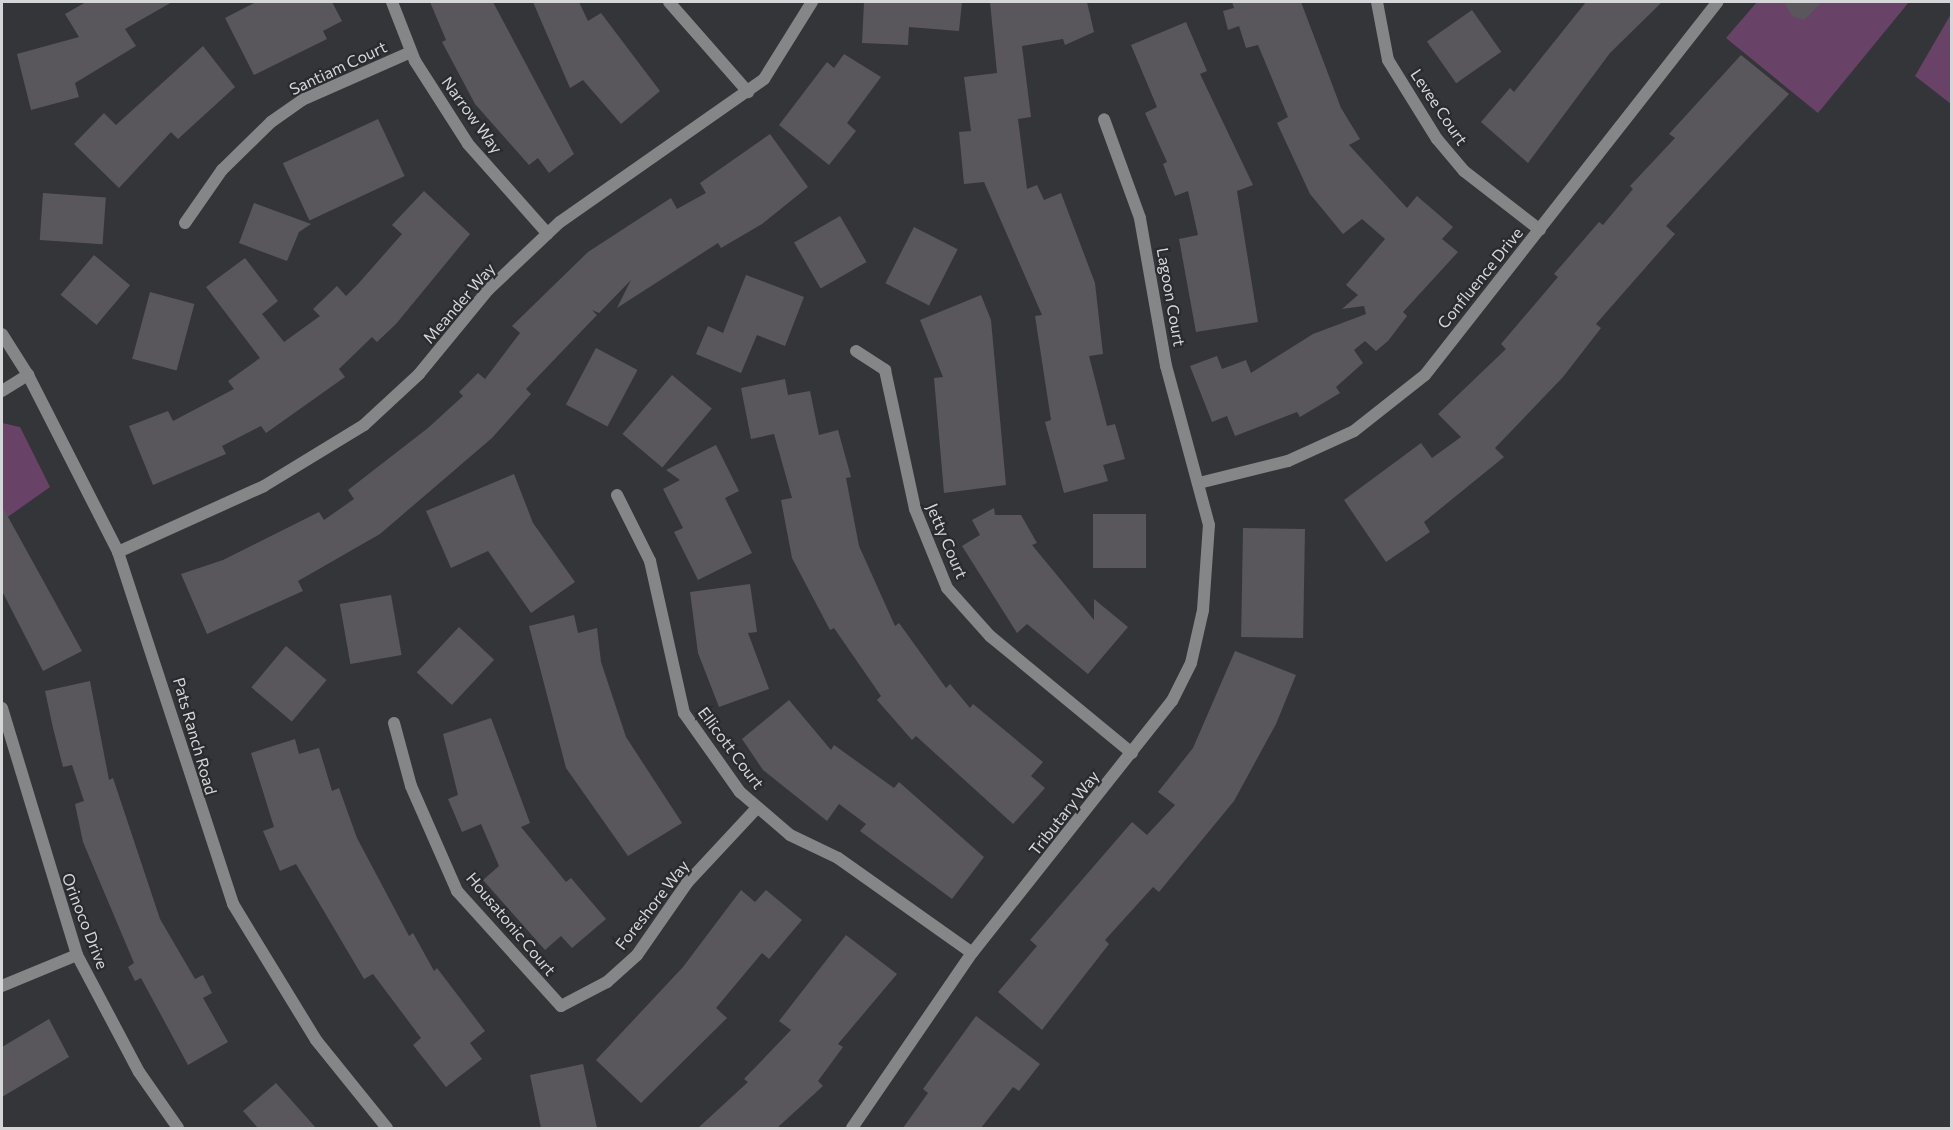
<!DOCTYPE html>
<style>
body{margin:0}
#map{position:relative;width:1953px;height:1130px;overflow:hidden;background:#343539;font-family:Commissioner,sans-serif}
div>[style]{position:absolute}
[style*='--x']{left:calc(var(--x)*1px);top:calc(var(--y)*1px);width:calc(var(--w)*1px);rotate:calc(var(--a)*1deg)}
.green>*{inset:0;background:#684367}
.building>*{inset:0;background:#59575c;transform-origin:0 0}
.minor>*{height:12px;margin:-6px;padding:0 6px;transform-origin:6px;border-radius:6px;background:#848687}
span{translate:-50% -50%;white-space:nowrap;text-align:center;line-height:1.15;-webkit-text-stroke:4.5px #2a2b2f;paint-order:stroke}
.street-label{font-size:16px;color:#d5d6d8}
.frame{position:absolute;inset:0;border:3px solid #d5d6d8;pointer-events:none}
</style>
<div id="map">
<div class="green">
<i style="clip-path:polygon(1757px 2px,1909px 2px,1818px 113px,1726px 38px)"></i>
<i style="clip-path:polygon(1951px 14px,1951px 104px,1915px 76px)"></i>
<i style="clip-path:polygon(2px 423px,20px 427px,50px 487px,2px 521px)"></i>
</div>
<div class="building">
<i style="clip-path:polygon(86px 2px,172px 2px,125px 29px,136px 46px,75px 83px,79px 97px,31px 110px,17px 54px,79px 37px,65px 14px)"></i>
<i style="clip-path:polygon(256px 2px,332px 2px,342px 21px,323px 31px,327px 39px,254px 75px,225px 18px)"></i>
<i style="clip-path:polygon(430px 2px,493px 2px,574px 154px,549px 173px,538px 158px,529px 165px,475px 104px,442px 42px,446px 40px)"></i>
<i style="clip-path:polygon(533px 2px,579px 2px,588px 21px,601px 13px,660px 91px,621px 124px,583px 80px,570px 88px)"></i>
<i style="clip-path:polygon(864px 2px,962px 2px,959px 31px,909px 27px,908px 45px,862px 43px)"></i>
<i style="clip-path:polygon(990px 2px,1087px 2px,1094px 32px,1065px 45px,1063px 39px,1022px 46px,1031px 117px,1018px 119px,1027px 189px,1037px 185px,1044px 200px,1061px 193px,1095px 283px,1103px 354px,1089px 356px,1107px 426px,1115px 424px,1125px 459px,1103px 465px,1108px 481px,1064px 493px,1045px 422px,1051px 420px,1035px 316px,1042px 315px,984px 182px,964px 184px,959px 132px,971px 131px,964px 77px,997px 73px)"></i>
<i style="clip-path:polygon(1232px 2px,1301px 2px,1341px 108px,1360px 139px,1349px 145px,1407px 208px,1417px 196px,1453px 227px,1442px 239px,1458px 252px,1403px 312px,1407px 316px,1388px 341px,1376px 351px,1365px 341px,1354px 350px,1363px 363px,1336px 387px,1340px 393px,1300px 417px,1297px 412px,1235px 436px,1227px 416px,1212px 422px,1190px 366px,1217px 356px,1222px 369px,1246px 360px,1251px 373px,1313px 334px,1366px 314px,1364px 306px,1342px 309px,1358px 295px,1346px 285px,1385px 239px,1362px 219px,1343px 234px,1310px 194px,1277px 123px,1288px 117px,1258px 45px,1246px 48px,1239px 26px,1228px 30px,1223px 11px,1234px 8px)"></i>
<i style="clip-path:polygon(1586px 2px,1662px 2px,1610px 53px,1528px 163px,1481px 122px,1510px 88px,1514px 92px)"></i>
<i style="clip-path:polygon(1784px 2px,1822px 2px,1804px 20px,1792px 16px)"></i>
<i style="left:1472px;top:10px;width:51px;height:55px;rotate:55deg"></i>
<i style="clip-path:polygon(1186px 22px,1207px 71px,1200px 74px,1253px 185px,1237px 191px,1258px 322px,1196px 332px,1179px 239px,1198px 235px,1188px 191px,1175px 196px,1163px 164px,1167px 162px,1145px 113px,1157px 107px,1131px 45px)"></i>
<i style="clip-path:polygon(203px 46px,235px 87px,178px 139px,171px 132px,119px 188px,74px 144px,104px 113px,116px 125px)"></i>
<i style="clip-path:polygon(844px 54px,881px 77px,847px 123px,856px 131px,829px 165px,779px 125px,827px 62px,834px 68px)"></i>
<i style="clip-path:polygon(1741px 55px,1789px 94px,1666px 226px,1675px 234px,1596px 324px,1601px 328px,1563px 377px,1495px 448px,1504px 457px,1424px 522px,1430px 532px,1386px 562px,1344px 500px,1421px 443px,1432px 458px,1461px 437px,1438px 414px,1506px 349px,1501px 344px,1558px 277px,1554px 274px,1599px 222px,1603px 225px,1633px 189px,1630px 186px,1675px 138px,1669px 134px)"></i>
<i style="left:378px;top:119px;width:63px;height:105px;rotate:65deg"></i>
<i style="clip-path:polygon(770px 134px,808px 187px,762px 224px,721px 248px,718px 243px,617px 308px,631px 280px,599px 313px,592px 310px,597px 315px,526px 389px,531px 394px,492px 438px,380px 534px,298px 581px,303px 591px,207px 634px,181px 574px,223px 560px,319px 512px,324px 520px,354px 499px,348px 490px,428px 428px,463px 396px,459px 392px,478px 373px,485px 379px,520px 333px,512px 326px,588px 252px,671px 198px,677px 209px,706px 193px,700px 183px)"></i>
<i style="clip-path:polygon(424px 191px,470px 234px,396px 324px,377px 342px,372px 337px,339px 369px,345px 377px,266px 433px,261px 426px,222px 446px,226px 454px,153px 485px,129px 426px,168px 411px,173px 421px,234px 389px,228px 381px,260px 358px,206px 287px,245px 258px,278px 301px,262px 314px,284px 342px,320px 316px,313px 309px,337px 286px,346px 296px,358px 284px,402px 234px,392px 225px)"></i>
<i style="left:43px;top:193px;width:63px;height:47px;rotate:4deg"></i>
<i style="clip-path:polygon(254px 203px,311px 224px,299px 232px,287px 261px,239px 243px)"></i>
<i style="left:840px;top:216px;width:53px;height:53px;rotate:60deg"></i>
<i style="left:914px;top:227px;width:49px;height:63px;rotate:27deg"></i>
<i style="left:94px;top:255px;width:47px;height:52px;rotate:40deg"></i>
<i style="clip-path:polygon(746px 275px,804px 297px,785px 346px,757px 335px,741px 373px,696px 354px,708px 326px,723px 333px)"></i>
<i style="left:150px;top:292px;width:46px;height:69px;rotate:15deg"></i>
<i style="clip-path:polygon(981px 295px,991px 320px,1006px 485px,944px 493px,934px 378px,943px 377px,920px 320px)"></i>
<i style="left:596px;top:348px;width:47px;height:64px;rotate:28deg"></i>
<i style="left:672px;top:375px;width:52px;height:77px;rotate:40deg"></i>
<i style="clip-path:polygon(785px 379px,788px 395px,810px 391px,819px 435px,838px 430px,851px 477px,846px 478px,859px 546px,895px 626px,899px 623px,946px 688px,950px 684px,970px 708px,973px 704px,1043px 762px,1031px 776px,1045px 788px,1013px 824px,916px 736px,912px 740px,877px 700px,881px 696px,834px 628px,830px 630px,792px 558px,781px 500px,792px 498px,774px 434px,751px 439px,741px 388px)"></i>
<i style="clip-path:polygon(716px 445px,739px 491px,725px 498px,752px 553px,698px 580px,674px 532px,683px 528px,663px 489px,680px 480px,666px 470px)"></i>
<i style="clip-path:polygon(514px 474px,533px 523px,575px 582px,531px 613px,488px 551px,451px 568px,426px 511px)"></i>
<i style="clip-path:polygon(2px 506px,82px 651px,43px 671px,2px 591px)"></i>
<i style="clip-path:polygon(994px 508px,995px 515px,1021px 515px,1037px 543px,1032px 545px,1094px 620px,1094px 599px,1128px 627px,1088px 674px,1027px 624px,1017px 633px,962px 546px,980px 535px,972px 520px)"></i>
<i style="left:1093px;top:514px;width:53px;height:54px"></i>
<i style="left:1243px;top:528px;width:62px;height:109px;rotate:1deg"></i>
<i style="clip-path:polygon(750px 584px,757px 632px,748px 633px,769px 689px,719px 707px,698px 653px,690px 592px)"></i>
<i style="left:391px;top:595px;width:61px;height:52px;rotate:80deg"></i>
<i style="clip-path:polygon(574px 615px,578px 633px,597px 628px,601px 662px,626px 737px,682px 823px,628px 856px,566px 768px,529px 626px)"></i>
<i style="left:459px;top:627px;width:48px;height:62px;rotate:43deg"></i>
<i style="left:286px;top:646px;width:53px;height:54px;rotate:40deg"></i>
<i style="clip-path:polygon(1235px 651px,1296px 675px,1276px 724px,1234px 801px,1159px 892px,1153px 887px,1105px 940px,1109px 944px,1042px 1030px,998px 992px,1037px 946px,1030px 940px,1132px 822px,1147px 835px,1175px 805px,1158px 792px,1193px 748px)"></i>
<i style="clip-path:polygon(90px 681px,109px 780px,113px 778px,160px 919px,195px 979px,203px 975px,212px 993px,203px 998px,228px 1042px,188px 1065px,141px 978px,135px 981px,128px 967px,134px 963px,83px 842px,75px 804px,84px 801px,72px 765px,63px 767px,53px 728px,45px 691px)"></i>
<i style="clip-path:polygon(789px 700px,831px 750px,834px 745px,894px 788px,899px 782px,984px 857px,952px 899px,860px 831px,866px 824px,839px 804px,827px 821px,763px 770px,742px 739px)"></i>
<i style="clip-path:polygon(491px 718px,530px 823px,521px 827px,566px 882px,571px 878px,606px 919px,572px 948px,561px 936px,545px 950px,483px 880px,499px 866px,481px 824px,462px 832px,448px 799px,458px 795px,443px 734px)"></i>
<i style="clip-path:polygon(295px 739px,299px 754px,319px 748px,332px 791px,339px 788px,357px 838px,409px 936px,413px 933px,434px 971px,437px 968px,485px 1031px,470px 1043px,482px 1059px,446px 1087px,413px 1045px,421px 1038px,373px 974px,364px 979px,296px 864px,280px 871px,263px 831px,274px 827px,251px 753px)"></i>
<i style="clip-path:polygon(741px 890px,755px 902px,766px 890px,802px 920px,769px 959px,762px 953px,716px 1008px,727px 1018px,641px 1103px,596px 1060px,683px 967px)"></i>
<i style="clip-path:polygon(846px 935px,897px 974px,838px 1044px,843px 1047px,818px 1081px,823px 1086px,777px 1128px,698px 1128px,748px 1082px,744px 1079px,791px 1030px,779px 1021px)"></i>
<i style="clip-path:polygon(976px 1016px,1040px 1064px,1019px 1091px,1013px 1087px,981px 1128px,903px 1128px,928px 1093px,923px 1089px)"></i>
<i style="clip-path:polygon(49px 1019px,69px 1057px,2px 1097px,2px 1047px)"></i>
<i style="clip-path:polygon(583px 1064px,597px 1128px,541px 1128px,530px 1075px)"></i>
<i style="clip-path:polygon(276px 1083px,316px 1128px,258px 1128px,243px 1111px)"></i>
</div>
<div class="minor">
<i style="--x:392;--y:2;--w:63;--a:68.7"></i>
<i style="--x:415;--y:61;--w:98;--a:57.4"></i>
<i style="--x:468;--y:144;--w:120;--a:48.4"></i>
<i style="--x:669;--y:2;--w:120;--a:48.7"></i>
<i style="--x:1377;--y:2;--w:59;--a:79.3"></i>
<i style="--x:1388;--y:60;--w:93;--a:58.2"></i>
<i style="--x:1437;--y:139;--w:42;--a:49.8"></i>
<i style="--x:1464;--y:171;--w:96;--a:37.8"></i>
<i style="--x:185;--y:223;--w:65;--a:-55.1"></i>
<i style="--x:222;--y:170;--w:69;--a:-44.4"></i>
<i style="--x:271;--y:122;--w:38;--a:-35"></i>
<i style="--x:302;--y:100;--w:119;--a:-23.8"></i>
<i style="--x:2;--y:334;--w:49;--a:57.6"></i>
<i style="--x:28;--y:375;--w:199;--a:63"></i>
<i style="--x:118;--y:552;--w:370;--a:71.9"></i>
<i style="--x:233;--y:904;--w:159;--a:58.6"></i>
<i style="--x:316;--y:1040;--w:113;--a:51.1"></i>
<i style="--x:856;--y:351;--w:35;--a:33"></i>
<i style="--x:885;--y:370;--w:142;--a:77.8"></i>
<i style="--x:915;--y:509;--w:85;--a:67.9"></i>
<i style="--x:947;--y:588;--w:64;--a:48.1"></i>
<i style="--x:990;--y:636;--w:184;--a:39.5"></i>
<i style="--x:2;--y:391;--w:31;--a:-32"></i>
<i style="--x:1199;--y:483;--w:92;--a:-13.9"></i>
<i style="--x:1288;--y:461;--w:72;--a:-24.4"></i>
<i style="--x:1354;--y:431;--w:90;--a:-38.3"></i>
<i style="--x:1425;--y:375;--w:474;--a:-51.9"></i>
<i style="--x:617;--y:495;--w:74;--a:63.4"></i>
<i style="--x:650;--y:561;--w:156;--a:77.4"></i>
<i style="--x:684;--y:713;--w:97;--a:54.7"></i>
<i style="--x:740;--y:792;--w:66;--a:40.7"></i>
<i style="--x:790;--y:835;--w:53;--a:25.6"></i>
<i style="--x:838;--y:858;--w:164;--a:35.3"></i>
<i style="--x:118;--y:552;--w:160;--a:-24.3"></i>
<i style="--x:264;--y:486;--w:117;--a:-31.4"></i>
<i style="--x:364;--y:425;--w:75;--a:-42.8"></i>
<i style="--x:419;--y:374;--w:109;--a:-50.6"></i>
<i style="--x:488;--y:290;--w:99;--a:-43.4"></i>
<i style="--x:560;--y:222;--w:249;--a:-35"></i>
<i style="--x:764;--y:79;--w:91;--a:-58.1"></i>
<i style="--x:2;--y:708;--w:258;--a:73.1"></i>
<i style="--x:77;--y:955;--w:132;--a:62.1"></i>
<i style="--x:139;--y:1072;--w:68;--a:55.1"></i>
<i style="--x:394;--y:723;--w:65;--a:74.9"></i>
<i style="--x:411;--y:786;--w:115;--a:66.3"></i>
<i style="--x:457;--y:891;--w:155;--a:47.9"></i>
<i style="--x:561;--y:1006;--w:52;--a:-27.6"></i>
<i style="--x:607;--y:982;--w:40;--a:-42"></i>
<i style="--x:637;--y:955;--w:88;--a:-55.2"></i>
<i style="--x:687;--y:883;--w:103;--a:-47"></i>
<i style="--x:2;--y:986;--w:81;--a:-22.5"></i>
<i style="--x:852;--y:1128;--w:212;--a:-55.6"></i>
<i style="--x:972;--y:953;--w:322;--a:-51.6"></i>
<i style="--x:1172;--y:701;--w:42;--a:-63.4"></i>
<i style="--x:1191;--y:663;--w:54;--a:-77.2"></i>
<i style="--x:1203;--y:610;--w:85;--a:-86"></i>
<i style="--x:1209;--y:525;--w:165;--a:-105.1"></i>
<i style="--x:1166;--y:366;--w:150;--a:-100"></i>
<i style="--x:1140;--y:218;--w:105;--a:-110"></i>
</div>
<div class="street-label">
<span style="left:338px;top:68px;rotate:-25deg">Santiam Court</span>
<span style="left:1439px;top:107px;rotate:56deg">Levee Court</span>
<span style="left:472px;top:115px;rotate:54deg">Narrow Way</span>
<span style="left:1480px;top:278px;rotate:-51deg">Confluence Drive</span>
<span style="left:1171px;top:297px;rotate:80deg">Lagoon Court</span>
<span style="left:459px;top:303px;rotate:-49deg">Meander Way</span>
<span style="left:947px;top:541px;rotate:67deg">Jetty Court</span>
<span style="left:195px;top:736px;rotate:74deg">Pats Ranch Road</span>
<span style="left:731px;top:748px;rotate:53deg">Ellicott Court</span>
<span style="left:1064px;top:813px;rotate:-52deg">Tributary Way</span>
<span style="left:652px;top:905px;rotate:-52deg">Foreshore Way</span>
<span style="left:85px;top:921px;rotate:69deg">Orinoco Drive</span>
<span style="left:511px;top:924px;rotate:50deg">Housatonic Court</span>
</div>
<div class="frame"></div>
</div>
